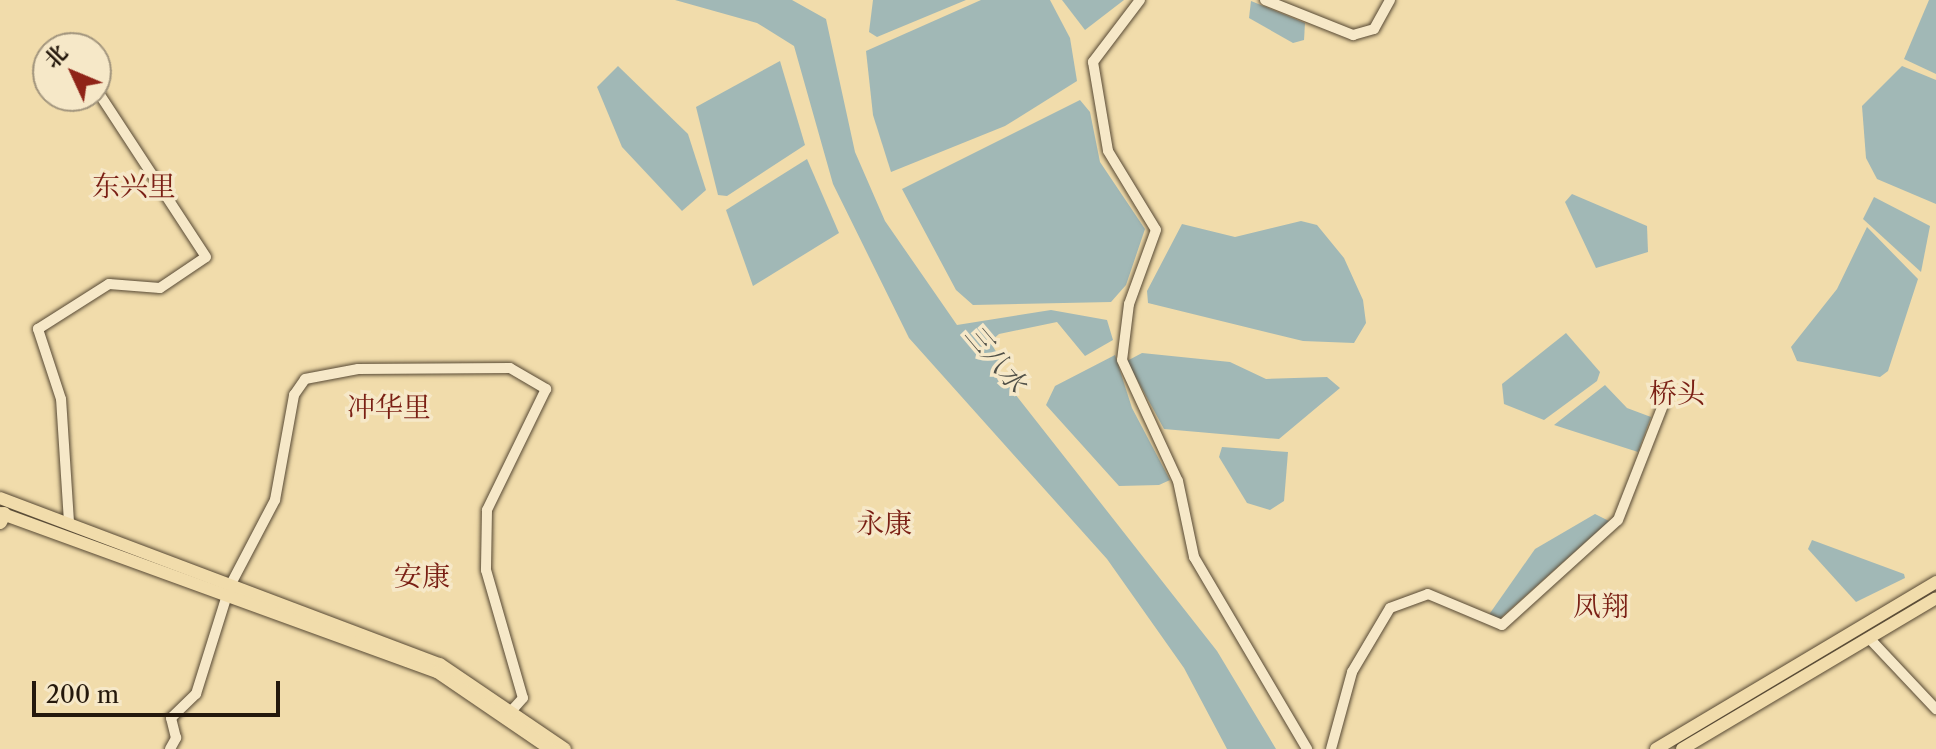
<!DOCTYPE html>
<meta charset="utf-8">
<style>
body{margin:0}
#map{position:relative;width:1936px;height:749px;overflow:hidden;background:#f1dcab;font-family:"Libre Caslon Text","Noto Serif SC",serif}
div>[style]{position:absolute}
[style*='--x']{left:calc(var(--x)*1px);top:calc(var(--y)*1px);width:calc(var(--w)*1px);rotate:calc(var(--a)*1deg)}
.water>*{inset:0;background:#a1b8b6}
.roads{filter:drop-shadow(0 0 2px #574934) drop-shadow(0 0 2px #574934)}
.minor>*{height:10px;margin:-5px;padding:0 5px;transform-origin:5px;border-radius:5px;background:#f6e8c8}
.major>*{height:12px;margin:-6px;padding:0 6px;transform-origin:6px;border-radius:6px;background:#f1dcab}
.highway>*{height:14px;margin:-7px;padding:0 7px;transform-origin:7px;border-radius:7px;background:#f1dcab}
span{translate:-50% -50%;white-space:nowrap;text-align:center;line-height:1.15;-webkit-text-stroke:7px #f6e8c8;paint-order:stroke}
.water-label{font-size:26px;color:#505048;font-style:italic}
.quarter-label{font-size:28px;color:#7a1f14}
.north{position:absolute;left:32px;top:32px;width:80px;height:80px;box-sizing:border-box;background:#f6e8c8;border:2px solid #a2957d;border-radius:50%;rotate:314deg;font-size:22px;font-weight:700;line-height:32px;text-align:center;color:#24180c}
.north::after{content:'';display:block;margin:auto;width:28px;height:36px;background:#8f2418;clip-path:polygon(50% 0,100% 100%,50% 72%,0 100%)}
.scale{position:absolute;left:32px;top:681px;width:248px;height:36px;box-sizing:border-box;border:4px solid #24180c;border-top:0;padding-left:10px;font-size:24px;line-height:28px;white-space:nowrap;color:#24180c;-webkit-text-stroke:6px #f6e8c8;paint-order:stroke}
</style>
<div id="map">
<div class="water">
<i style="clip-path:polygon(675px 0,792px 0,826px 19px,855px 152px,885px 221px,957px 325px,1051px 310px,1107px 320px,1113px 340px,1085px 356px,1057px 322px,999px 334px,990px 342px,1002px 361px,997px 371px,1217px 651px,1276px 749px,1227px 749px,1184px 668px,1107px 559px,909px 338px,833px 184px,794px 46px,757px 23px)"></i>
<i style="clip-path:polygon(873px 0,966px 0,877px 37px,869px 32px)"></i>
<i style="clip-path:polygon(981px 0,1050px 0,1070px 38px,1077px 81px,1005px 126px,891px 172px,873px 115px,866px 51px)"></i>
<i style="clip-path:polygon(1062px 0,1124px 0,1085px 30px)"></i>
<i style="clip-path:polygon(1929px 0,1936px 0,1936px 74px,1904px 59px)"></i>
<i style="clip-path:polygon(1251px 1px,1305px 23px,1304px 40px,1293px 43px,1249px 18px)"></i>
<i style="clip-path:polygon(780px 61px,805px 145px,727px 196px,718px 195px,696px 107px)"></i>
<i style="clip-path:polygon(618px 66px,688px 134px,706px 190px,682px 211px,622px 147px,597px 87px)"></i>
<i style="clip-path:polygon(1902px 66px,1936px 80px,1936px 204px,1877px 179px,1866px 158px,1862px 106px)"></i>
<i style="clip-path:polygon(1080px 100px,1090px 112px,1100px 162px,1145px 229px,1126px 285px,1111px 302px,973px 305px,956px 290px,902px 189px)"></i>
<i style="clip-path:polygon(807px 159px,839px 233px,753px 286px,726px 210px)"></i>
<i style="clip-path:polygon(1572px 194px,1647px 226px,1648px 252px,1596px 268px,1565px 202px)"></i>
<i style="clip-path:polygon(1874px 197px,1930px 226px,1921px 272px,1863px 219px)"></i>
<i style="clip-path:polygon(1301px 221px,1317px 225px,1344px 258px,1363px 300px,1366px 323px,1354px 343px,1303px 341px,1148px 303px,1147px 291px,1182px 224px,1235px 237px)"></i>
<i style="clip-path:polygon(1867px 227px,1918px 279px,1888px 371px,1880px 377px,1797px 361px,1791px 347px,1837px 289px)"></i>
<i style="clip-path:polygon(1566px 333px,1600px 372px,1597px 381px,1544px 420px,1504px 404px,1502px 384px)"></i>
<i style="clip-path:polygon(1142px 353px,1230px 362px,1266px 379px,1327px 377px,1340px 388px,1279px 439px,1164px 429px,1127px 361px)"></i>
<i style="clip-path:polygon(1115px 355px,1132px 408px,1170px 480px,1159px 485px,1119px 486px,1046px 405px,1055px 386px)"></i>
<i style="clip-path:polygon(1605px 385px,1627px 408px,1651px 417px,1638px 452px,1554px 425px)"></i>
<i style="clip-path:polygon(1222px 447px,1288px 452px,1284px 501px,1270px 510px,1247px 503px,1219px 457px)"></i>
<i style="clip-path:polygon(1595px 514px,1609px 521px,1496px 622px,1488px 616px,1535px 549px)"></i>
<i style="clip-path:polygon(1812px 540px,1904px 574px,1905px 578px,1856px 602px,1808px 549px)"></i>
</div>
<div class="roads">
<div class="minor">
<i style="--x:1140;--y:0;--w:78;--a:127.2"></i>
<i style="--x:1093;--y:62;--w:90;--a:80.4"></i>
<i style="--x:1108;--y:151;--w:92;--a:58.7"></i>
<i style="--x:1156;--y:230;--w:79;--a:110"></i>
<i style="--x:1129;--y:304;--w:56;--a:97.1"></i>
<i style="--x:1122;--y:360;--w:133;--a:65.2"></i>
<i style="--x:1178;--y:481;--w:78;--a:78.1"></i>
<i style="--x:1194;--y:557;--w:223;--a:59.5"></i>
<i style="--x:1265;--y:0;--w:95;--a:21.7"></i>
<i style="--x:1353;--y:35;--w:22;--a:-16"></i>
<i style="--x:1374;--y:29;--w:33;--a:-61"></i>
<i style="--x:69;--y:522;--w:123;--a:-93.7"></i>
<i style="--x:61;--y:399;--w:74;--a:-108.2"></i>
<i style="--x:38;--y:329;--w:84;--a:-32.4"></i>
<i style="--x:109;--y:284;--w:51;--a:4.5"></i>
<i style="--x:160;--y:288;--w:55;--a:-34"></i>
<i style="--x:206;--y:257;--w:201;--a:-123.2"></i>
<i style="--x:232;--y:582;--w:93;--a:-62.3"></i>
<i style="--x:275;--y:500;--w:107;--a:-79.7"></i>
<i style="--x:294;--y:395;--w:19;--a:-55"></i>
<i style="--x:305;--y:379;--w:54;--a:-10.7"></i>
<i style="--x:358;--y:369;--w:152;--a:-0.4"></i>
<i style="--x:510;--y:368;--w:42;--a:30.3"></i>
<i style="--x:546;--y:389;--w:135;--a:116"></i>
<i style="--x:487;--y:510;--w:60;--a:91"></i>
<i style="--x:486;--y:570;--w:133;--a:73.9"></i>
<i style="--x:523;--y:698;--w:15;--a:132"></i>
<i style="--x:1869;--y:638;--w:98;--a:46.7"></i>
<i style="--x:170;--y:749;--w:13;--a:-61"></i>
<i style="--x:176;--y:738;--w:21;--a:-104"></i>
<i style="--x:171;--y:718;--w:35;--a:-44"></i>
<i style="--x:196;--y:694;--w:104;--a:-72.6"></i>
<i style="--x:1331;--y:749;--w:80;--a:-74.7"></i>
<i style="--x:1352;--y:672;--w:74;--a:-59.3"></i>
<i style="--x:1390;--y:608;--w:40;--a:-20.2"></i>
<i style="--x:1428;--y:594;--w:80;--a:22.7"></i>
<i style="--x:1502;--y:625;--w:156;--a:-42.2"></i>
<i style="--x:1618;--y:520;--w:123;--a:-68.6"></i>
</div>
<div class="major">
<i style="--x:0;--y:498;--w:470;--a:20.7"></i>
<i style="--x:440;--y:664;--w:151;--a:34.2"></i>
<i style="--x:0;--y:513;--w:465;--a:20"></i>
<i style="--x:437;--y:672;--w:137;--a:34.3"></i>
<i style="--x:1656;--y:749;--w:326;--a:-30.8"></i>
<i style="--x:1682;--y:749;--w:295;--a:-30.7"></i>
</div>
<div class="highway">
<i style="--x:0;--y:522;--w:9;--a:-63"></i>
</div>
</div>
<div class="water-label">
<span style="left:995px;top:359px;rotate:50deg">三八水</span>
</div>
<div class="quarter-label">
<span style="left:134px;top:186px">东兴里</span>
<span style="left:1677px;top:393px">桥头</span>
<span style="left:389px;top:407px">冲华里</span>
<span style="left:884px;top:523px">永康</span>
<span style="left:422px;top:576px">安康</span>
<span style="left:1601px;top:606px">凤翔</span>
</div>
<div class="north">北</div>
<div class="scale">200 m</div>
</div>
